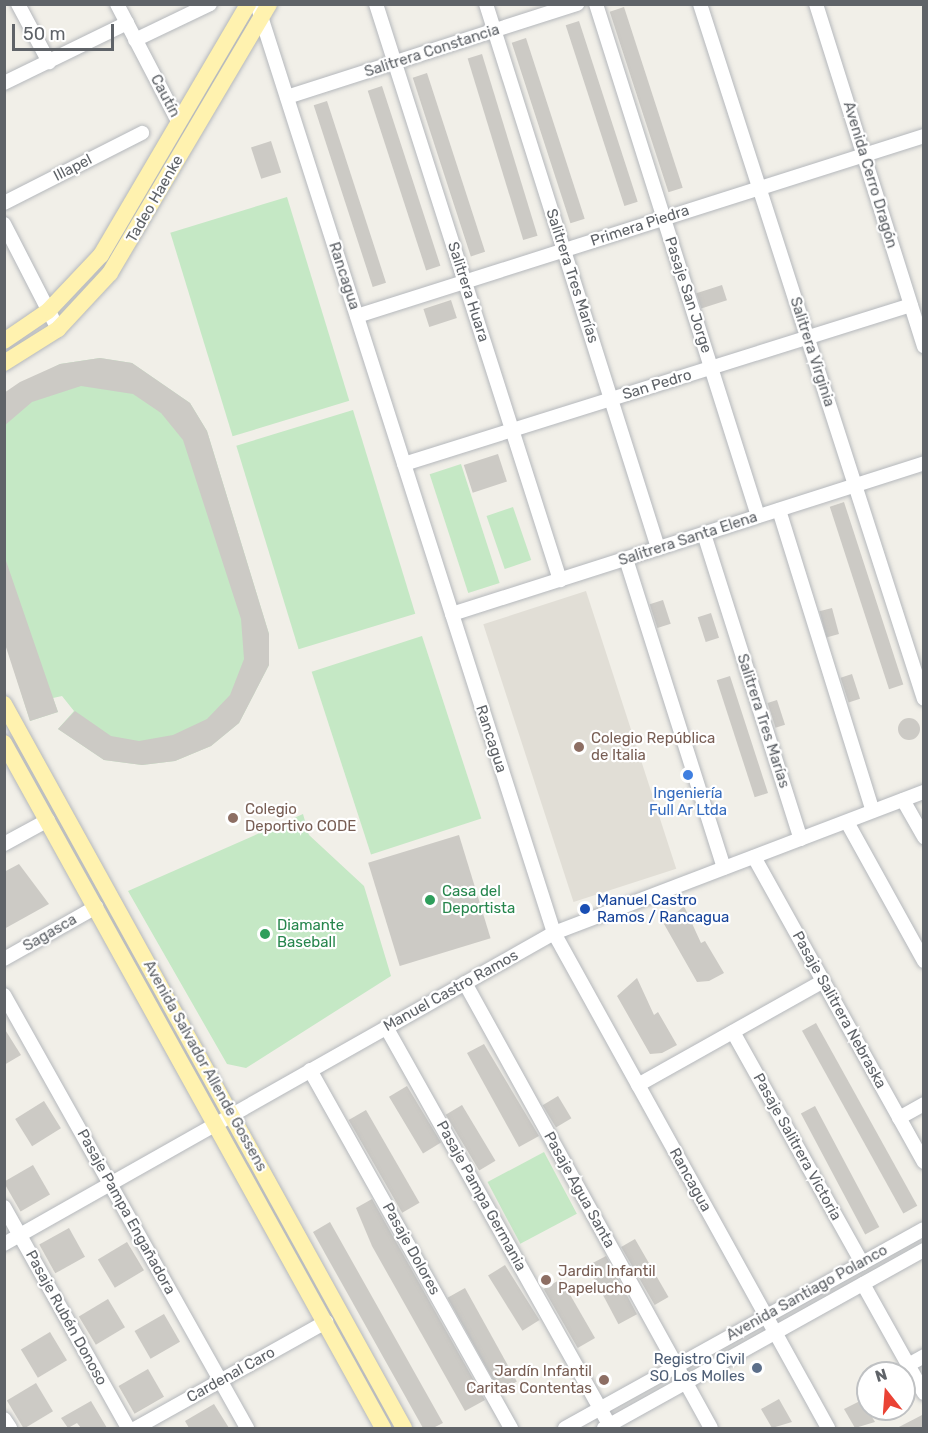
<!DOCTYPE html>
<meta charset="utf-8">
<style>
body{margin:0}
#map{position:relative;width:928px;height:1433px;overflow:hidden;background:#f1efe8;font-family:Rubik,sans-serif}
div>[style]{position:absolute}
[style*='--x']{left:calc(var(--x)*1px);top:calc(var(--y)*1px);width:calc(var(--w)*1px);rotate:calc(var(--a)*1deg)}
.education>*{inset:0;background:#e1ded6;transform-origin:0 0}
.green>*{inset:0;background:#c5e8c5;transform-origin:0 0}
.building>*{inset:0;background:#cccac5;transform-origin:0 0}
.round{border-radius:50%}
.roads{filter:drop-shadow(0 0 2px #b5b8bc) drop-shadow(0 0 2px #b5b8bc)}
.minor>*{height:14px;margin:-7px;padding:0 7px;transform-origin:7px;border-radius:7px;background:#fff}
.major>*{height:16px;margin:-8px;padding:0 8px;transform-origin:8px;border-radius:8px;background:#fff2af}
.dots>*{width:16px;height:16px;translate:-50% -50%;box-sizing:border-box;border:3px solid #fff;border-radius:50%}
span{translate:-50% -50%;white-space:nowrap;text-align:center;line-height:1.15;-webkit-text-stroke:4.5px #fff;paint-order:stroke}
.street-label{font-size:15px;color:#5f6368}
.education-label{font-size:15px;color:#785e54}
.left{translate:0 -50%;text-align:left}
.right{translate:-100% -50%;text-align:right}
.shop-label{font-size:15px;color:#366cbe}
.leisure-label{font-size:15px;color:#27864d}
.transit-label{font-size:15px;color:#164399}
.service-label{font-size:15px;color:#4e5e75}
.frame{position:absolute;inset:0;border:6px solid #5f6368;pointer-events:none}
.north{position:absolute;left:856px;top:1361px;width:60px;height:60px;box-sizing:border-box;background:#fff;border:2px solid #bfc1c3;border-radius:50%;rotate:343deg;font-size:16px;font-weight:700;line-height:24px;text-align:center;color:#5f6368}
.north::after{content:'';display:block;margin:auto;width:21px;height:27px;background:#ea4335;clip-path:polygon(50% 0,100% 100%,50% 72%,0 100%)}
.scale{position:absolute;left:12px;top:24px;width:102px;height:27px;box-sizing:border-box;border:3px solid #5f6368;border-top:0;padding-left:8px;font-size:18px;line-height:21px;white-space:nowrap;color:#5f6368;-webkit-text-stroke:4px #fff;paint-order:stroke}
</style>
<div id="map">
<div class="education">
<i style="left:586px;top:591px;width:292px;height:108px;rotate:72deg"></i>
</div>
<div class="green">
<i style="left:287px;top:197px;width:213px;height:122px;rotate:73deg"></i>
<i style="clip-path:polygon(100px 358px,132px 363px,190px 403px,207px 431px,269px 634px,269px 665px,239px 723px,211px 746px,175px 761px,142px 765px,104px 760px,58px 729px,74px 711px,62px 696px,53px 698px,58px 712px,30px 721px,5px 641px,4px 393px,60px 364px)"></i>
<i style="left:353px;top:410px;width:213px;height:122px;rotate:73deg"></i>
<i style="left:461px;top:464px;width:125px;height:33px;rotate:72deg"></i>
<i style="left:513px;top:507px;width:56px;height:28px;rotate:71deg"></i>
<i style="left:422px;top:636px;width:192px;height:116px;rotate:72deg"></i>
<i style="clip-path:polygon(303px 814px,309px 835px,364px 886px,391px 976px,246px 1068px,227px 1064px,128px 891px)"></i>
<i style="left:544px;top:1152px;width:70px;height:64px;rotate:62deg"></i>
</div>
<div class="building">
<i style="left:624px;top:7px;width:190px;height:15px;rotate:72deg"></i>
<i style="left:579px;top:21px;width:190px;height:14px;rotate:72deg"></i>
<i style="left:526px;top:38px;width:190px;height:15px;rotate:72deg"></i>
<i style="left:482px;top:54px;width:190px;height:15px;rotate:73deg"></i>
<i style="left:427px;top:73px;width:188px;height:15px;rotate:72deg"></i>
<i style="left:382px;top:86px;width:189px;height:15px;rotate:72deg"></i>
<i style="left:327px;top:101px;width:191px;height:14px;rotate:72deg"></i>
<i style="left:271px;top:141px;width:33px;height:21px;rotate:72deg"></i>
<i style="left:722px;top:285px;width:16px;height:27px;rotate:72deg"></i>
<i style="left:451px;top:300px;width:19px;height:29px;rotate:72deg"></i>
<i style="clip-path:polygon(100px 358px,132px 363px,190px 403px,207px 431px,269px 634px,269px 665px,239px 723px,211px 746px,175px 761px,142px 765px,104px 760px,58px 729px,75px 711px,111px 736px,139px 741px,173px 735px,207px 719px,230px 695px,244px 659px,241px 619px,183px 440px,161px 413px,133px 394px,81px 386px,32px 402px,4px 426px,4px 393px,20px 382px,60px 364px)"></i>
<i style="left:498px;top:454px;width:29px;height:36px;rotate:72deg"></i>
<i style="left:844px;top:502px;width:192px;height:15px;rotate:72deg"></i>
<i style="clip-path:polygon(4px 555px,58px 712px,30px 721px,4px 641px)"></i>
<i style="left:663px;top:600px;width:25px;height:14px;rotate:72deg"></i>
<i style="left:832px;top:608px;width:27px;height:13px;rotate:75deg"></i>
<i style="left:711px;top:613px;width:26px;height:14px;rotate:72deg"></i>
<i style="left:852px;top:674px;width:26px;height:12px;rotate:72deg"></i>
<i style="left:730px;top:676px;width:123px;height:14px;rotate:72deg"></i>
<i style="left:777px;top:700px;width:26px;height:10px;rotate:72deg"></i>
<i class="round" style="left:898px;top:718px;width:22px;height:22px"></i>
<i style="left:459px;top:835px;width:108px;height:95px;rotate:73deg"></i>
<i style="clip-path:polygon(19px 864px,49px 904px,4px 929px,4px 872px)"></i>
<i style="clip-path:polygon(684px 906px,701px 943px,705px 941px,724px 973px,709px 981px,697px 982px,664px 924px)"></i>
<i style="clip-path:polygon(637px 978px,654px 1015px,658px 1012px,677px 1045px,662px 1053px,650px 1054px,617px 996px)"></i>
<i style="left:816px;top:1023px;width:209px;height:16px;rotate:61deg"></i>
<i style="clip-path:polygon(4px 1028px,21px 1055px,4px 1065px)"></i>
<i style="clip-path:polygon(484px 1044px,539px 1136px,519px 1147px,467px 1053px)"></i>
<i style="left:407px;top:1086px;width:66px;height:21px;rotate:59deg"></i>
<i style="left:558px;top:1096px;width:26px;height:18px;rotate:59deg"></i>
<i style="left:44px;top:1101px;width:32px;height:34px;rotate:58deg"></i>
<i style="left:462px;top:1105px;width:65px;height:19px;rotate:59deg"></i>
<i style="left:815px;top:1106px;width:137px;height:16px;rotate:62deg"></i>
<i style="left:366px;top:1110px;width:107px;height:20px;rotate:60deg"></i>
<i style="left:33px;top:1165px;width:34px;height:34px;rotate:60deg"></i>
<i style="clip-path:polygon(372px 1199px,485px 1400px,465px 1411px,372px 1246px,356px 1208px)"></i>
<i style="clip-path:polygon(330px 1222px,443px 1423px,433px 1428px,423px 1428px,313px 1232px)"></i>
<i style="left:69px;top:1228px;width:33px;height:34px;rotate:61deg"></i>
<i style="left:635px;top:1239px;width:67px;height:16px;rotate:60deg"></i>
<i style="left:127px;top:1242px;width:33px;height:34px;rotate:59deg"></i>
<i style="left:606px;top:1256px;width:66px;height:21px;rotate:62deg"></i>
<i style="left:505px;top:1265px;width:65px;height:20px;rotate:58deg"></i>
<i style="left:561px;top:1279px;width:68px;height:20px;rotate:60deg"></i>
<i style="left:465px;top:1288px;width:107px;height:20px;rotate:61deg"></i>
<i style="left:108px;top:1299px;width:33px;height:34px;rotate:59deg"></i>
<i style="left:164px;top:1314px;width:32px;height:34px;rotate:60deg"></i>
<i style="left:50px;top:1332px;width:33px;height:34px;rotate:59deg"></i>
<i style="left:148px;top:1369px;width:32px;height:34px;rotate:60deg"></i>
<i style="left:36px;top:1383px;width:33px;height:34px;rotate:59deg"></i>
<i style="clip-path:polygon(779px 1399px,792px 1422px,772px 1428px,761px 1409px)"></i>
<i style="clip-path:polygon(862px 1400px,875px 1422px,855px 1428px,844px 1409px)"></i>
<i style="clip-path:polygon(91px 1401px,107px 1428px,81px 1428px,77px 1423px,68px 1428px,61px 1418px)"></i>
<i style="clip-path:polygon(214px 1404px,229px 1428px,189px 1428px,185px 1421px)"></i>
<i style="clip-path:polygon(924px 1414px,924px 1428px,897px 1428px)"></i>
</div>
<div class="roads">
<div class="minor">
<i style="--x:18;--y:4;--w:66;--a:61.9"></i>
<i style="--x:117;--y:4;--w:134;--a:62.5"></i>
<i style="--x:257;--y:4;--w:975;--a:72.27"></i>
<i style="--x:554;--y:933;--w:566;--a:61.03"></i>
<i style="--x:376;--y:4;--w:605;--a:72.28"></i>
<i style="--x:486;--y:4;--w:571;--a:72.45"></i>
<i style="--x:596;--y:4;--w:537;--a:72.44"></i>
<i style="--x:700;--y:4;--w:730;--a:72.14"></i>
<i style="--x:816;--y:4;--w:359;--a:72.5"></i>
<i style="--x:135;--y:40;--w:83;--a:-25.6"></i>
<i style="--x:4;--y:83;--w:137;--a:-26"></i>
<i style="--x:287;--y:97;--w:305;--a:-17.8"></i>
<i style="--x:4;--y:203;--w:155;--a:-26.9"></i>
<i style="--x:4;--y:224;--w:118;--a:62.8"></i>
<i style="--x:357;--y:316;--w:595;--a:-17.61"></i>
<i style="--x:404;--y:464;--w:531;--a:-17.41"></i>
<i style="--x:779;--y:510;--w:315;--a:72.7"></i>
<i style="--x:704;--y:534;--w:320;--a:72.4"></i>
<i style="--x:626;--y:559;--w:324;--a:72.4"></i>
<i style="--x:452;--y:614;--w:496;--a:-17.7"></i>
<i style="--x:903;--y:800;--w:43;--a:60.4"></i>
<i style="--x:847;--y:822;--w:159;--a:61"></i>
<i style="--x:4;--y:844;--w:50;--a:-28.6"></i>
<i style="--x:754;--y:857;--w:349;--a:60.9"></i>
<i style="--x:4;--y:959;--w:106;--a:-29.5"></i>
<i style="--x:465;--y:983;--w:508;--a:61.07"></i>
<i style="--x:4;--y:995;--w:497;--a:60.7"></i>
<i style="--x:386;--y:1027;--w:460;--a:60.7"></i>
<i style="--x:733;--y:1032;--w:265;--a:60.8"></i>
<i style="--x:310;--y:1070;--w:411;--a:60.7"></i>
<i style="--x:638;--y:1085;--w:212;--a:-29.3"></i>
<i style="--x:899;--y:1118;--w:29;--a:-29"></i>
<i style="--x:4;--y:1207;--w:253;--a:60.7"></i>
<i style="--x:4;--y:1244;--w:632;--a:-29.49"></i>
<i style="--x:554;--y:933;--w:396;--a:-20.9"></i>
<i style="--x:863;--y:1284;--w:125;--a:60.8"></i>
<i style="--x:908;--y:1365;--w:18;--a:-29"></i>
<i style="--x:4;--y:1419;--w:11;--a:56"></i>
<i style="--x:136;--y:1428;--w:218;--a:-29.2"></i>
<i style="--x:565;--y:1428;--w:410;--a:-29"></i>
<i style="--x:604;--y:1428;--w:366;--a:-29.1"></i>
</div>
<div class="major">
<i style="--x:4;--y:341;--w:53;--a:-34.3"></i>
<i style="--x:48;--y:311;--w:77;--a:-46.6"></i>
<i style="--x:101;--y:255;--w:291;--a:-59.6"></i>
<i style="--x:4;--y:363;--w:64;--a:-32.2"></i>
<i style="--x:58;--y:329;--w:76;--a:-47.1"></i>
<i style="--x:110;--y:273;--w:312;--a:-59.4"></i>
<i style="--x:4;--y:704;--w:827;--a:61.08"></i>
<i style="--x:4;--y:743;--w:783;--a:61.04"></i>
</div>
</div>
<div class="dots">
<i style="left:579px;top:747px;background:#8d6e63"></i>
<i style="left:688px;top:775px;background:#3f7fe0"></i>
<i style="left:233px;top:818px;background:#8d6e63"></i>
<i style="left:430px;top:900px;background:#2e9e5b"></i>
<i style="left:585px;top:909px;background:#1a4fb4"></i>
<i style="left:265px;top:934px;background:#2e9e5b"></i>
<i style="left:546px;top:1280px;background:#8d6e63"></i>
<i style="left:757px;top:1368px;background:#5c6f8a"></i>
<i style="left:604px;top:1380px;background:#8d6e63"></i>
</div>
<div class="street-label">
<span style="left:432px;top:51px;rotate:-18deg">Salitrera Constancia</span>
<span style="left:165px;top:96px;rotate:62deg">Cautín</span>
<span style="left:73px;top:168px;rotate:-27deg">Illapel</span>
<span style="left:870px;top:175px;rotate:73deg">Avenida Cerro Dragón</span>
<span style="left:155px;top:199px;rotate:-60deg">Tadeo Haenke</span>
<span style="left:640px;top:226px;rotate:-18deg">Primera Piedra</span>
<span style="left:344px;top:276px;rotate:72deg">Rancagua</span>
<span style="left:572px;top:276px;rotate:72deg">Salitrera Tres Marías</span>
<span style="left:468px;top:292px;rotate:72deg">Salitrera Huara</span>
<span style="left:688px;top:295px;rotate:72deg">Pasaje San Jorge</span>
<span style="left:812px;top:352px;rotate:72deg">Salitrera Virginia</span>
<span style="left:657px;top:385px;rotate:-17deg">San Pedro</span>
<span style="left:688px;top:539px;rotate:-18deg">Salitrera Santa Elena</span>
<span style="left:763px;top:721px;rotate:72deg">Salitrera Tres Marías</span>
<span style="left:491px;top:739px;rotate:72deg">Rancagua</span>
<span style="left:50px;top:933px;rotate:-30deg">Sagasca</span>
<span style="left:451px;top:991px;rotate:-29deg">Manuel Castro Ramos</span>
<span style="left:839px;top:1010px;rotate:61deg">Pasaje Salitrera Nebraska</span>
<span style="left:205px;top:1066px;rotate:61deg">Avenida Salvador Allende Gossens</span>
<span style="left:797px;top:1147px;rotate:61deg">Pasaje Salitrera Victoria</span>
<span style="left:690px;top:1180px;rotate:61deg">Rancagua</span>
<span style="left:579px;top:1190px;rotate:61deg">Pasaje Agua Santa</span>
<span style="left:481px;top:1196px;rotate:61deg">Pasaje Pampa Germania</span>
<span style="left:126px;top:1212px;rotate:61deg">Pasaje Pampa Engañadora</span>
<span style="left:411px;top:1249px;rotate:61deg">Pasaje Dolores</span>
<span style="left:807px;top:1293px;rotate:-29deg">Avenida Santiago Polanco</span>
<span style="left:66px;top:1318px;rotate:61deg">Pasaje Rubén Donoso</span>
<span style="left:231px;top:1375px;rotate:-29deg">Cardenal Caro</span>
</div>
<div class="education-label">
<span class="left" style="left:591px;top:747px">Colegio República<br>de Italia</span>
<span class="left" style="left:245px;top:818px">Colegio<br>Deportivo CODE</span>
<span class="left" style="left:558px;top:1280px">Jardin Infantil<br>Papelucho</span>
<span class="right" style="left:592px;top:1380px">Jardín Infantil<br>Caritas Contentas</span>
</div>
<div class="shop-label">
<span style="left:688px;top:802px">Ingeniería<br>Full Ar Ltda</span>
</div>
<div class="leisure-label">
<span class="left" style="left:442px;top:900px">Casa del<br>Deportista</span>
<span class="left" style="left:277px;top:934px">Diamante<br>Baseball</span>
</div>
<div class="transit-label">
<span class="left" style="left:597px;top:909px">Manuel Castro<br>Ramos / Rancagua</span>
</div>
<div class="service-label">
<span class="right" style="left:745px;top:1368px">Registro Civil<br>SO Los Molles</span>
</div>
<div class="frame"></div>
<div class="north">N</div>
<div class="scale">50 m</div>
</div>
